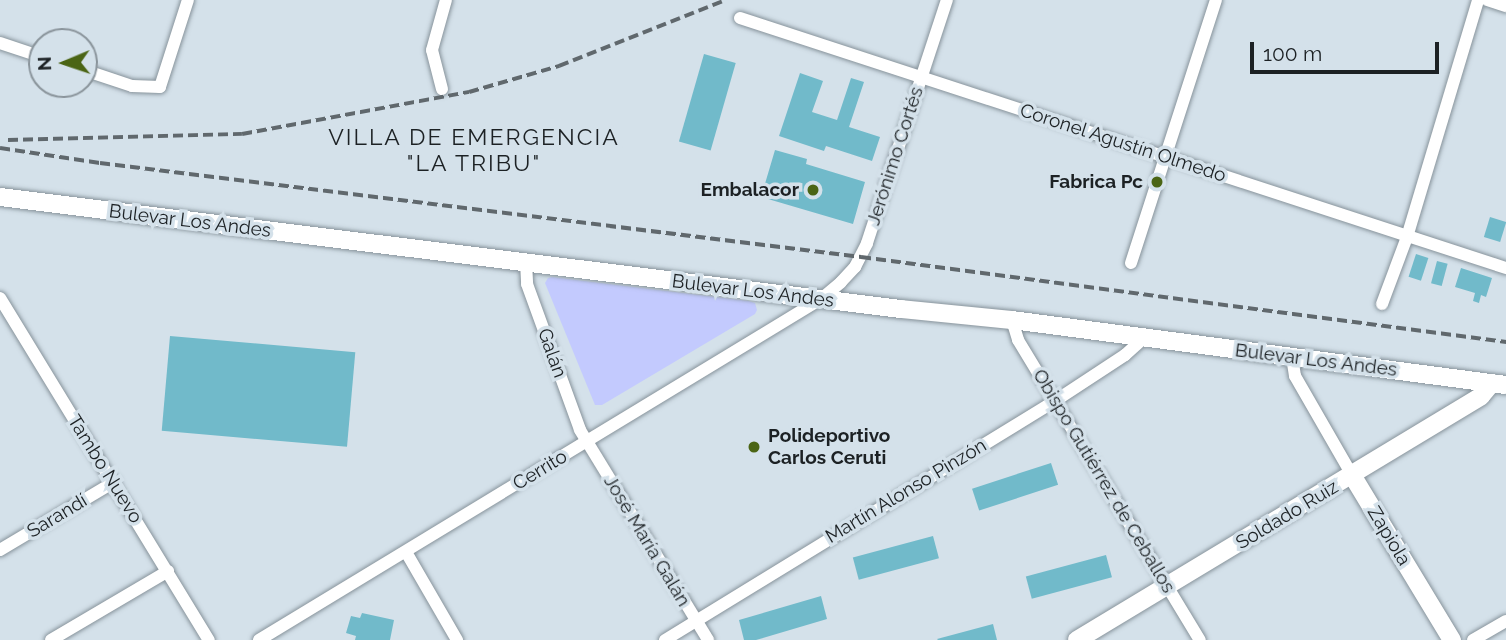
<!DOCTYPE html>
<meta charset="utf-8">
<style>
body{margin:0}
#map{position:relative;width:1506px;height:640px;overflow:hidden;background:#d4e1ea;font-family:Raleway,sans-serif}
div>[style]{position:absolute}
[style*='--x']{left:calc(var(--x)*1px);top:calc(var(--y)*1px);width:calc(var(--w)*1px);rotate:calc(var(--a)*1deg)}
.green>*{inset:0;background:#c3cafe}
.building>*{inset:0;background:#71baca;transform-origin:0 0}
.roads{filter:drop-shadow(0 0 2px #87939b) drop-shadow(0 0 2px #87939b)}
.street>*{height:12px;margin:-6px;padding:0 6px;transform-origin:6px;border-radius:6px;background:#fff}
.secondary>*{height:18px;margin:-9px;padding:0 9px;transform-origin:9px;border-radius:9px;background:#fff}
.rail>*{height:3.5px;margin-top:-1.75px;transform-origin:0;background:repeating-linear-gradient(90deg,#60686d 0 10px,transparent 0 15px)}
.dots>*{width:19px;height:19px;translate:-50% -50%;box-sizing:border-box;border:4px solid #d4e1ea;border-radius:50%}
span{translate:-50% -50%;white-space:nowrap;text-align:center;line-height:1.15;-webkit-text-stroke:7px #d4e1ea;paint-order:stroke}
.street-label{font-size:19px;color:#1c2124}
.poi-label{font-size:19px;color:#1c2124;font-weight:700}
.right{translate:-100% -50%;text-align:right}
.left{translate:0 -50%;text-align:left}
.quarter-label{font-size:23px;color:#1c2124;letter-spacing:2px}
.north{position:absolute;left:28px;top:28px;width:70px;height:70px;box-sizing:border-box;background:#d4e1ea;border:2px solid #8a949b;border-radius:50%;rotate:268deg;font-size:19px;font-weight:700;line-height:28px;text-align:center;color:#1c2124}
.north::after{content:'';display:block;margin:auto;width:24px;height:32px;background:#4b6515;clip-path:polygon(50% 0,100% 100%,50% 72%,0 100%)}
.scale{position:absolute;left:1250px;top:42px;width:189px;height:32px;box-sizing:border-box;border:4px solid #1c2124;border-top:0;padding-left:9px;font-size:21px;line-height:24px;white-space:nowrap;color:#1c2124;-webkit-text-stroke:5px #d4e1ea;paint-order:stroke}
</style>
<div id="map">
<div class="green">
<i style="clip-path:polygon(552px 277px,749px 301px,755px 303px,757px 310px,755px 314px,602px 405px,595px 405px,545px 283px,548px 278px)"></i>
</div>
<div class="building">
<i style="left:704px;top:54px;width:33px;height:91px;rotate:16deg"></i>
<i style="clip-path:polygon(800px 73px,823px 81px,812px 112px,837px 120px,851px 78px,864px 82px,849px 127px,880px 137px,872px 161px,826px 146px,824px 151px,779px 136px)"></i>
<i style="clip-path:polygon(775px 150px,807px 159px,806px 164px,865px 182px,853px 224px,761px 197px)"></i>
<i style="left:1490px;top:217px;width:17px;height:21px;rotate:17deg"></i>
<i style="left:1416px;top:254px;width:13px;height:24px;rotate:18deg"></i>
<i style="left:1437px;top:261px;width:11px;height:23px;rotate:15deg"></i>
<i style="clip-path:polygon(1461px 268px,1492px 278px,1486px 297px,1481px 295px,1479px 303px,1473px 301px,1475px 293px,1455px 287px)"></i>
<i style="left:170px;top:336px;width:186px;height:95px;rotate:5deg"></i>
<i style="left:1051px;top:463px;width:23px;height:83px;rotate:72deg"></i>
<i style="left:933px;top:536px;width:23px;height:83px;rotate:75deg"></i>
<i style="left:1106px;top:555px;width:23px;height:83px;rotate:75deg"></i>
<i style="clip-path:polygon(821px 596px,827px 619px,756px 640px,744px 640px,739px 620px)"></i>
<i style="clip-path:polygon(362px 613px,394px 620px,390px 640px,355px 640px,356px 636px,346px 633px,351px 616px,360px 618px)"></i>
<i style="clip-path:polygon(993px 624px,997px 640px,938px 640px,937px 639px)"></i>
</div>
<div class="roads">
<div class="street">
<i style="--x:1487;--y:0;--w:20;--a:18"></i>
<i style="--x:740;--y:18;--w:806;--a:18.08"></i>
<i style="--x:0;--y:43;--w:44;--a:18.4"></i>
<i style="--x:84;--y:70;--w:51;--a:18.4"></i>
<i style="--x:132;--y:86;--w:28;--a:2"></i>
<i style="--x:160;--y:87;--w:91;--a:-72.2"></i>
<i style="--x:442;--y:89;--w:40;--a:-104.4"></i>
<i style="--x:432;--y:50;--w:52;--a:-74.4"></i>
<i style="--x:526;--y:262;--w:22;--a:87"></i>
<i style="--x:527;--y:284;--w:155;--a:70"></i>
<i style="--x:580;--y:430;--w:246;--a:58.6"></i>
<i style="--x:1131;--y:263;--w:276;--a:-72.1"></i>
<i style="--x:0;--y:298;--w:401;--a:58.6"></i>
<i style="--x:1382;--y:304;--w:72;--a:-69.5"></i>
<i style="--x:1407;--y:237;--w:247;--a:-73.3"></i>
<i style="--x:1012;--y:320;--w:21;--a:73"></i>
<i style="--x:1018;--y:340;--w:351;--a:58.8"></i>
<i style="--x:1292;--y:357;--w:19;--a:81"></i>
<i style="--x:1295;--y:376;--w:114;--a:60.1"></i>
<i style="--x:0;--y:550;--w:133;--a:-30.8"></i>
<i style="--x:406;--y:552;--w:102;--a:59.9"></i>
<i style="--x:51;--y:640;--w:136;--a:-30.5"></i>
<i style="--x:259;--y:640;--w:657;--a:-31.25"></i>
<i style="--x:821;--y:299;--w:26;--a:-40"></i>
<i style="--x:841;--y:282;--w:21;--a:-47"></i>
<i style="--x:855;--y:267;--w:27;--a:-63"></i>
<i style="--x:867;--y:243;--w:256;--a:-71.8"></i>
<i style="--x:665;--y:640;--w:457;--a:-31.5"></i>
<i style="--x:1055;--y:401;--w:84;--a:-33.3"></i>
<i style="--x:1125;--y:355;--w:25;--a:-42"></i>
<i style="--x:1473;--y:640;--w:38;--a:-30"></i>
</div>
<div class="secondary">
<i style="--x:0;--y:197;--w:908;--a:7.09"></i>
<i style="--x:901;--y:309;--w:112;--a:5.7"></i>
<i style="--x:1012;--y:320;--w:498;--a:7.5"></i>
<i style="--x:1352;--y:475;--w:193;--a:58.8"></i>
<i style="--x:1077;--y:640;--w:472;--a:-31.1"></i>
<i style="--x:1481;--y:396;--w:17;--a:-50"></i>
</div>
</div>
<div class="rail">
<i style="--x:8;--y:140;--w:234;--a:-1.5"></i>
<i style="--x:242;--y:134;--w:231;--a:-10.5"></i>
<i style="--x:469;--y:92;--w:94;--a:-16.1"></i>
<i style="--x:559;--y:66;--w:180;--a:-21.6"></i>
<i style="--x:0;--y:148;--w:101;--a:8.5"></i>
<i style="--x:100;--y:163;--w:767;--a:7.04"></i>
<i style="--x:861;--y:257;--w:651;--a:7.51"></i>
</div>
<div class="dots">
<i style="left:1157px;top:182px;background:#4b6515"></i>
<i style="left:813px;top:190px;background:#4b6515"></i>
<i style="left:754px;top:447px;background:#4b6515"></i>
</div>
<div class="street-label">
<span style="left:1123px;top:143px;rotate:18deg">Coronel Agustín Olmedo</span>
<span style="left:895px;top:156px;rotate:-72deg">Jerónimo Cortés</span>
<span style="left:190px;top:221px;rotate:7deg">Bulevar Los Andes</span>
<span style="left:753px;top:291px;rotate:7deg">Bulevar Los Andes</span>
<span style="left:552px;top:353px;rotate:70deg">Galán</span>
<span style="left:1316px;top:360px;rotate:7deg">Bulevar Los Andes</span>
<span style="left:105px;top:469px;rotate:58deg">Tambo Nuevo</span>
<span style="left:540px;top:470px;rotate:-31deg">Cerrito</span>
<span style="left:1104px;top:481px;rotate:59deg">Obispo Gutiérrez de Ceballos</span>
<span style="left:906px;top:491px;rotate:-31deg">Martín Alonso Pinzón</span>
<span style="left:1287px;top:515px;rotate:-31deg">Soldado Ruiz</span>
<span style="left:57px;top:516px;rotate:-31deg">Sarandí</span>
<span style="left:1389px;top:536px;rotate:59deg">Zapiola</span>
<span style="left:647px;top:541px;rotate:59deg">José María Galán</span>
</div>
<div class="poi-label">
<span class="right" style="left:1143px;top:182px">Fabrica Pc</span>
<span class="right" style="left:799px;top:190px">Embalacor</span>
<span class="left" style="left:768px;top:447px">Polideportivo<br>Carlos Ceruti</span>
</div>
<div class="quarter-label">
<span style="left:474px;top:150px">VILLA DE EMERGENCIA<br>"LA TRIBU"</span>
</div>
<div class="north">N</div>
<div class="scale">100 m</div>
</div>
